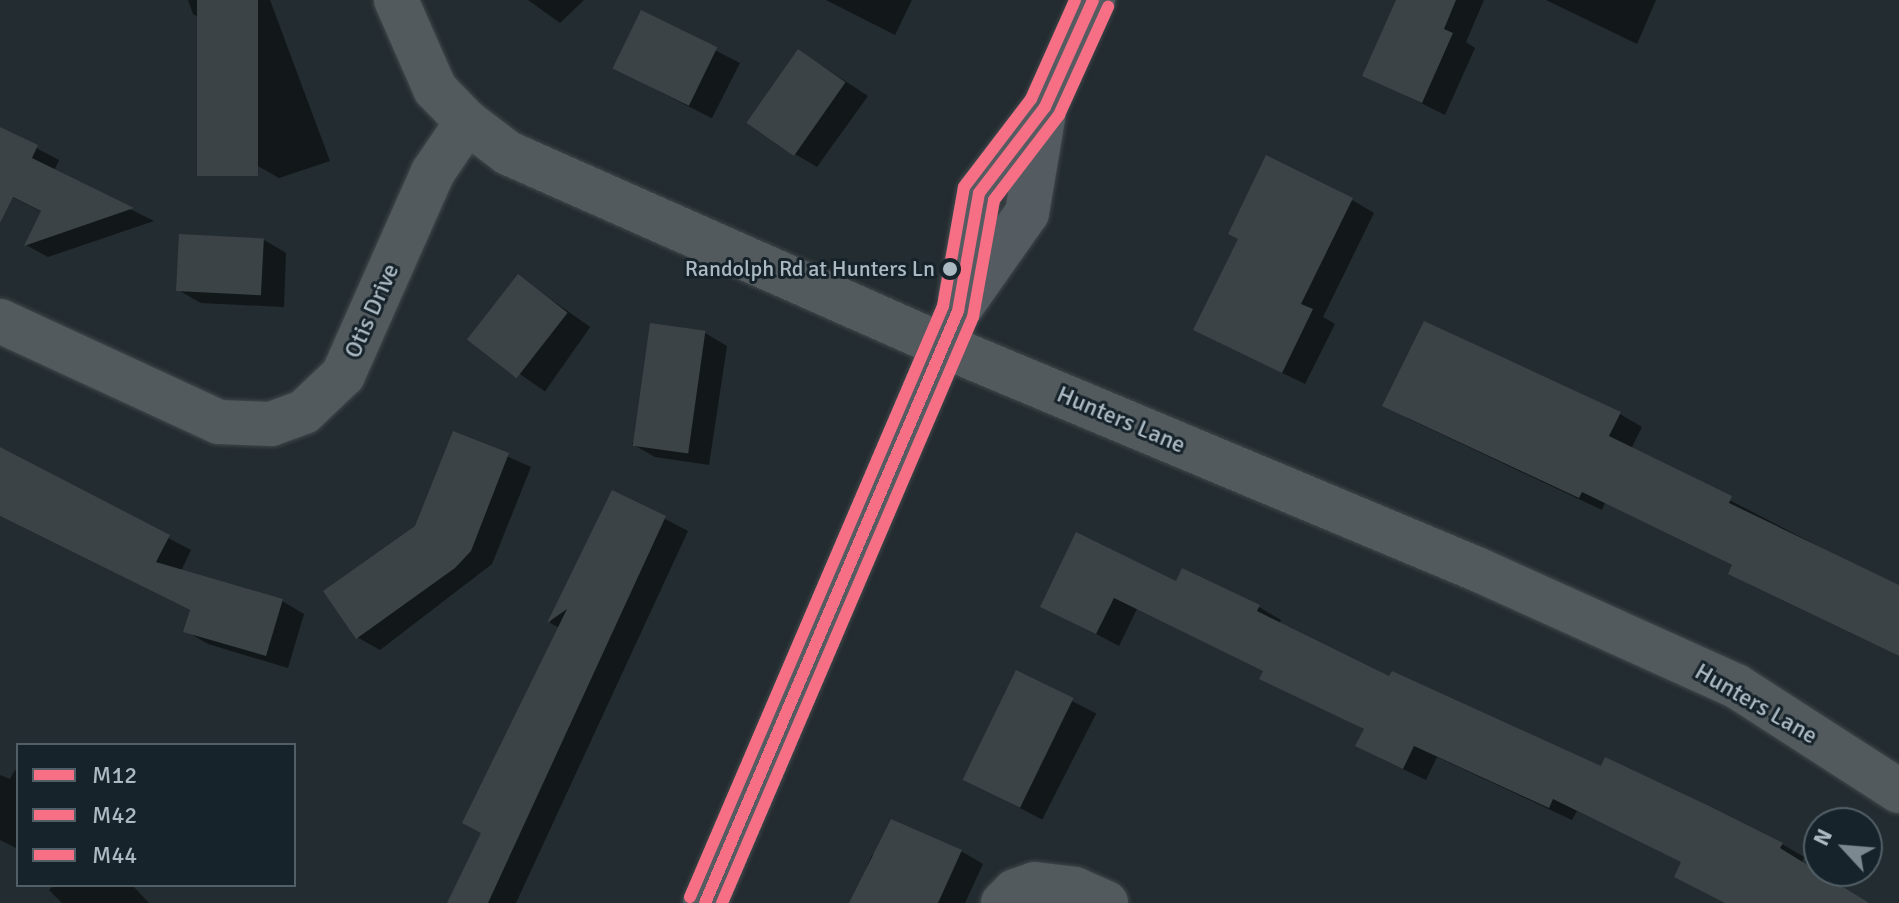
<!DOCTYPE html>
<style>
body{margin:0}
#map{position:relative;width:1899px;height:903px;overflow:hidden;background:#232c30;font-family:Signika,sans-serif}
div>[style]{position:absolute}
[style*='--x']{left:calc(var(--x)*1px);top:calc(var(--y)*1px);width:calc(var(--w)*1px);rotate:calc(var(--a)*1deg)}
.shadow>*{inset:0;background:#0007;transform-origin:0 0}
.building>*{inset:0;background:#3b4346;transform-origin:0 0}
.roads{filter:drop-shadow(0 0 2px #41474b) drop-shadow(0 0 2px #41474b)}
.street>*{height:44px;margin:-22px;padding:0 22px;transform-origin:22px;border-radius:22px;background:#525a5e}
.primary>*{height:44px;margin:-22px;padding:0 22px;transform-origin:22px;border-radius:22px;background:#555c61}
.bus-1>*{height:12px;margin:-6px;padding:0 6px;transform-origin:6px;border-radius:6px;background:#f76f85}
.bus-2>*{height:12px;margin:-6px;padding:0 6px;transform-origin:6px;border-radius:6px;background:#f76f85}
.bus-3>*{height:12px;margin:-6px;padding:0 6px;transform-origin:6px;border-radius:6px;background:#f76f85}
.dots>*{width:22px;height:22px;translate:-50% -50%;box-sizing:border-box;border:4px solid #17232a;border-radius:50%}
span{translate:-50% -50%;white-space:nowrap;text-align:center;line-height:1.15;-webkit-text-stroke:6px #17232a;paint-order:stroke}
.bus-label{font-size:22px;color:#abb9c3}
.right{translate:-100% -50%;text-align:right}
.street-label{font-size:24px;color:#abb9c3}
.legend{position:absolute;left:16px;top:743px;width:280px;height:144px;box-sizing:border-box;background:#17232a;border:2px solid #525f67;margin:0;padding:10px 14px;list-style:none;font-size:24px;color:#abb9c3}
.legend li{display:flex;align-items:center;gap:16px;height:40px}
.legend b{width:40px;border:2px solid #525f67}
.north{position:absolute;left:1803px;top:807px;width:80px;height:80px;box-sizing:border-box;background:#17232a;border:2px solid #525f67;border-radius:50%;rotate:296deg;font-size:22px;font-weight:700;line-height:32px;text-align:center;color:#abb9c3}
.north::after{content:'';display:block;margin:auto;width:28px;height:36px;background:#7b8890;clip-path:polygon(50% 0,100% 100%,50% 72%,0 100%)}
</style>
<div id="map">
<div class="shadow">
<i style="clip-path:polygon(188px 0,270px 0,330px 161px,279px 178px,256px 165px,206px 21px,193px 14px)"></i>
<i style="clip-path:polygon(528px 0,584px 0,560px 23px)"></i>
<i style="clip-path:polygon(826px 0,912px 0,895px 35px)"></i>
<i style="clip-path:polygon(1399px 0,1484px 0,1466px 42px,1475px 48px,1445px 115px,1365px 75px)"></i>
<i style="clip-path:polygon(1546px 0,1656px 0,1637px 44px)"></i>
<i style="left:642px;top:13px;width:110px;height:62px;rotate:27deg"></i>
<i style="clip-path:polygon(799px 51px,868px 96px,817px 167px,795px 154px)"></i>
<i style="clip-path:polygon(0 129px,59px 160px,54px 171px,154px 221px,48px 257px,26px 245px,42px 212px,0 191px)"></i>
<i style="clip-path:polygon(1352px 200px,1374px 213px,1323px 317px,1335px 324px,1305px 384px,1218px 342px)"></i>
<i style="clip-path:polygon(264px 240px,286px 253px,284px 307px,201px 303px,178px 290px)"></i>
<i style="left:519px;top:277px;width:87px;height:79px;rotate:35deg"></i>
<i style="clip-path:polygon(705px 333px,727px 346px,709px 465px,655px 457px,632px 444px)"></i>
<i style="clip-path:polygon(1620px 414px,1642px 427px,1631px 449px,1899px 588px,1899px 656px,1753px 586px,1730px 573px,1734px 566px,1605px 503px,1602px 510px,1407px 418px)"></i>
<i style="clip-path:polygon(454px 433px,531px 467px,492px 564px,380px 650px,357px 637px,417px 527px)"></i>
<i style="clip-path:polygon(0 450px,191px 550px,181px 571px,282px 601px,304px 614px,288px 668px,208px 644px,186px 631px,192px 611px,0 516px)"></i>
<i style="clip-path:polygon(613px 492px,688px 531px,516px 903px,449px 903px,483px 833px,560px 628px,550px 623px)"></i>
<i style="clip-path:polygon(1177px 584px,1259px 607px,1281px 620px,1279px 624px,1390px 679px,1782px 844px,1804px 857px,1802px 863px,1867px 903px,1726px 903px,1683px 862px,1577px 811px,1572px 820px,1437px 757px,1426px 780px,1380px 758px,1365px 730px,1265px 671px,1137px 609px,1119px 646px,1043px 606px)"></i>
<i style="left:1017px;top:673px;width:89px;height:119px;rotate:27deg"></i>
<i style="clip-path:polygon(15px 770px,18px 772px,18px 849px,0 840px,0 775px,10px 779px)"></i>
<i style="clip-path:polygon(961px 851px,983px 864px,965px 903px,851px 903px,872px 855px)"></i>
<i style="clip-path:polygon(54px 885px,132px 885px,149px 903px,62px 903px,49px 890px)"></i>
</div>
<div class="building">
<i style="left:197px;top:0;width:61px;height:176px"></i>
<i style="clip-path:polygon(1396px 0,1456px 0,1444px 29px,1453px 33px,1422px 103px,1362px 76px)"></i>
<i style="left:641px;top:10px;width:85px;height:65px;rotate:26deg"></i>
<i style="left:798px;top:49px;width:58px;height:90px;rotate:35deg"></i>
<i style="clip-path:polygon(0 127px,38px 145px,32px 158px,134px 208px,24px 246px,41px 211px,13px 197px,0 223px)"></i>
<i style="clip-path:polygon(1266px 155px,1353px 198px,1301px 304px,1313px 309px,1282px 373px,1193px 330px,1238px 239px,1228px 234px)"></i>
<i style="left:179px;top:234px;width:85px;height:57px;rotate:3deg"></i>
<i style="left:518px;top:274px;width:63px;height:83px;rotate:38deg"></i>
<i style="clip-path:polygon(1424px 321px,1621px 412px,1609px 436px,1732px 496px,1729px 503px,1899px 585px,1899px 656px,1728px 574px,1732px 565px,1582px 492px,1579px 498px,1382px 406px)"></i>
<i style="left:650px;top:323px;width:56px;height:124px;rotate:8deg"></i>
<i style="clip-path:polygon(453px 431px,509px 453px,471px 551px,455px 568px,356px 639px,323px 591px,415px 526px)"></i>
<i style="clip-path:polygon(0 447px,170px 535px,156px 562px,283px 599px,266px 656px,183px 632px,190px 610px,0 516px)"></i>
<i style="clip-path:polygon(612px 490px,666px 516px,488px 903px,447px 903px,481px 833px,462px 823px,567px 609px,547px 623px)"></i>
<i style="clip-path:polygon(1076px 532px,1176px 581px,1182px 568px,1260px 605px,1257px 611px,1389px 676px,1392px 671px,1601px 766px,1605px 757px,1709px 806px,1783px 843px,1780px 848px,1869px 903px,1725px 903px,1674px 877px,1681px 862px,1553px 799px,1549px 808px,1414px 746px,1403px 769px,1355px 746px,1364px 729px,1259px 679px,1263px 671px,1114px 598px,1096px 634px,1040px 607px)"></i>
<i style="left:1016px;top:670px;width:64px;height:122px;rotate:26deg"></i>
<i style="clip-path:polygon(891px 819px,962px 850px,938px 903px,849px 903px)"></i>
</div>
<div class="roads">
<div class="street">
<i style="--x:396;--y:0;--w:97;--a:66.3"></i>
<i style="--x:435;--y:89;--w:46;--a:45.9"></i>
<i style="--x:467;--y:122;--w:51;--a:37.1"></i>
<i style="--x:508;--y:153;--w:477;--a:23.9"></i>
<i style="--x:944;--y:346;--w:580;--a:22.72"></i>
<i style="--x:1479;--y:570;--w:282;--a:24.3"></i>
<i style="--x:1736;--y:686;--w:194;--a:32.8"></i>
<i style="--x:0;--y:321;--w:241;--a:24.8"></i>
<i style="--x:219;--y:422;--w:52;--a:2.2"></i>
<i style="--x:271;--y:424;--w:35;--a:-20"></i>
<i style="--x:304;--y:412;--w:54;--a:-43.5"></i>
<i style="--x:343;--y:375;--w:222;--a:-66.1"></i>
<i style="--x:433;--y:172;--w:60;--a:-55.8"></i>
<i style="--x:1003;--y:903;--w:17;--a:-45"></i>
<i style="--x:1015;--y:891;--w:21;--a:-19"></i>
<i style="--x:1035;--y:884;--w:40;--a:7.1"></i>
<i style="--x:1075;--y:889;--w:34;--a:24"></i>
</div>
<div class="primary">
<i style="--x:960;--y:299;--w:108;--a:-79.8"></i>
<i style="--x:979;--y:193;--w:108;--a:-52.5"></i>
<i style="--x:1045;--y:107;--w:117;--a:-65.8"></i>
<i style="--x:705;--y:903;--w:644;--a:-66.86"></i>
<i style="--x:958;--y:311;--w:120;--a:-54.9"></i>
<i style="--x:1027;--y:213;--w:108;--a:-80.4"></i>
</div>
</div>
<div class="bus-1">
<i style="--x:705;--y:903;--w:644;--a:-66.86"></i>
<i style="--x:958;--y:311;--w:120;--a:-79.9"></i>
<i style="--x:979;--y:193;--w:108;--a:-52.5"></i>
<i style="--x:1045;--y:107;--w:117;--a:-65.8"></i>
</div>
<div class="bus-2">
<i style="--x:722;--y:903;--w:637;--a:-66.81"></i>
<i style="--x:973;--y:317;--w:119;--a:-79.8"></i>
<i style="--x:994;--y:200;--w:107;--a:-52.6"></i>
<i style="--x:1059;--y:115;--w:119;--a:-65.6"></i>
</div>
<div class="bus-3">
<i style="--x:690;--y:897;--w:643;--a:-66.82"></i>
<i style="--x:943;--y:306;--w:121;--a:-80"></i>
<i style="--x:964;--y:187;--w:111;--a:-52.7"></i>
<i style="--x:1031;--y:99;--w:108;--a:-66"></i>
</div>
<div class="dots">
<i style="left:950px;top:269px;background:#abb9c3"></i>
</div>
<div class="bus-label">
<span class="right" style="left:935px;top:269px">Randolph Rd at Hunters Ln</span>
</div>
<div class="street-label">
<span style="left:372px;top:311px;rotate:-66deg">Otis Drive</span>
<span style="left:1121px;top:420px;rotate:23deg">Hunters Lane</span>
<span style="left:1756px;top:704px;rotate:30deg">Hunters Lane</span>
</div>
<ul class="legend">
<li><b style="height:10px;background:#f76f85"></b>M12</li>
<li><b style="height:10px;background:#f76f85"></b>M42</li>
<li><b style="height:10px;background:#f76f85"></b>M44</li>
</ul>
<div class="north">N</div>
</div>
